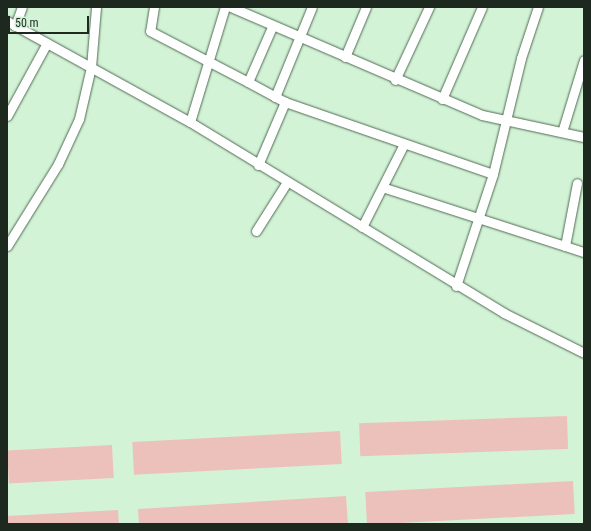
<!DOCTYPE html>
<style>
body{margin:0}
#map{position:relative;width:591px;height:531px;overflow:hidden;background:#d3f3d7;font-family:"Roboto Condensed",sans-serif}
div>[style]{position:absolute}
[style*='--x']{left:calc(var(--x)*1px);top:calc(var(--y)*1px);width:calc(var(--w)*1px);rotate:calc(var(--a)*1deg)}
.building>*{inset:0;background:#edc1bb;transform-origin:0 0}
.roads{filter:drop-shadow(0 0 1px #4f6b52) drop-shadow(0 0 1px #4f6b52)}
.minor>*{height:9px;margin:-4.5px;padding:0 4.5px;transform-origin:4.5px;border-radius:4.5px;background:#fff}
span{translate:-50% -50%;white-space:nowrap;text-align:center;line-height:1.15;-webkit-text-stroke:3px #d3f3d7;paint-order:stroke}
.frame{position:absolute;inset:0;border:8px solid #1d291e;pointer-events:none}
.scale{position:absolute;left:8px;top:16px;width:81px;height:18px;box-sizing:border-box;border:2px solid #1d291e;border-top:0;padding-left:5px;font-size:12px;line-height:14px;white-space:nowrap;color:#1d291e;-webkit-text-stroke:3px #d3f3d7;paint-order:stroke}
</style>
<div id="map">
<div class="building">
<i style="left:567px;top:416px;width:33px;height:208px;rotate:88deg"></i>
<i style="left:340px;top:431px;width:33px;height:208px;rotate:87deg"></i>
<i style="left:112px;top:445px;width:33px;height:105px;rotate:87deg"></i>
<i style="left:573px;top:481px;width:33px;height:208px;rotate:87deg"></i>
<i style="clip-path:polygon(346px 496px,348px 524px,139px 524px,138px 509px)"></i>
<i style="clip-path:polygon(118px 510px,119px 524px,7px 524px,7px 516px)"></i>
</div>
<div class="roads">
<div class="minor">
<i style="--x:154;--y:7;--w:24;--a:99"></i>
<i style="--x:150;--y:31;--w:110;--a:27.5"></i>
<i style="--x:231;--y:7;--w:273;--a:23.3"></i>
<i style="--x:482;--y:115;--w:104;--a:12.2"></i>
<i style="--x:7;--y:21;--w:209;--a:28.9"></i>
<i style="--x:190;--y:122;--w:368;--a:31.3"></i>
<i style="--x:504;--y:313;--w:89;--a:26.6"></i>
<i style="--x:15;--y:26;--w:20;--a:-70"></i>
<i style="--x:272;--y:27;--w:60;--a:113.6"></i>
<i style="--x:248;--y:82;--w:42;--a:28.4"></i>
<i style="--x:285;--y:102;--w:220;--a:19.1"></i>
<i style="--x:345;--y:57;--w:54;--a:-67.2"></i>
<i style="--x:395;--y:80;--w:81;--a:-65"></i>
<i style="--x:275;--y:97;--w:97;--a:-67.7"></i>
<i style="--x:442;--y:99;--w:100;--a:-66.5"></i>
<i style="--x:7;--y:116;--w:83;--a:-61.3"></i>
<i style="--x:190;--y:122;--w:120;--a:-73.1"></i>
<i style="--x:562;--y:132;--w:75;--a:-73"></i>
<i style="--x:258;--y:165;--w:69;--a:-66.8"></i>
<i style="--x:385;--y:188;--w:189;--a:17.9"></i>
<i style="--x:565;--y:246;--w:64;--a:-79.2"></i>
<i style="--x:362;--y:227;--w:93;--a:-63.2"></i>
<i style="--x:256;--y:231;--w:58;--a:-57.7"></i>
<i style="--x:7;--y:246;--w:97;--a:-58.1"></i>
<i style="--x:58;--y:164;--w:50;--a:-65"></i>
<i style="--x:79;--y:119;--w:53;--a:-77"></i>
<i style="--x:91;--y:67;--w:60;--a:-85.2"></i>
<i style="--x:565;--y:246;--w:20;--a:18"></i>
<i style="--x:456;--y:286;--w:118;--a:-71.7"></i>
<i style="--x:493;--y:174;--w:119;--a:-76.4"></i>
<i style="--x:521;--y:58;--w:54;--a:-71.6"></i>
</div>
</div>
<div class="frame"></div>
<div class="scale">50 m</div>
</div>
